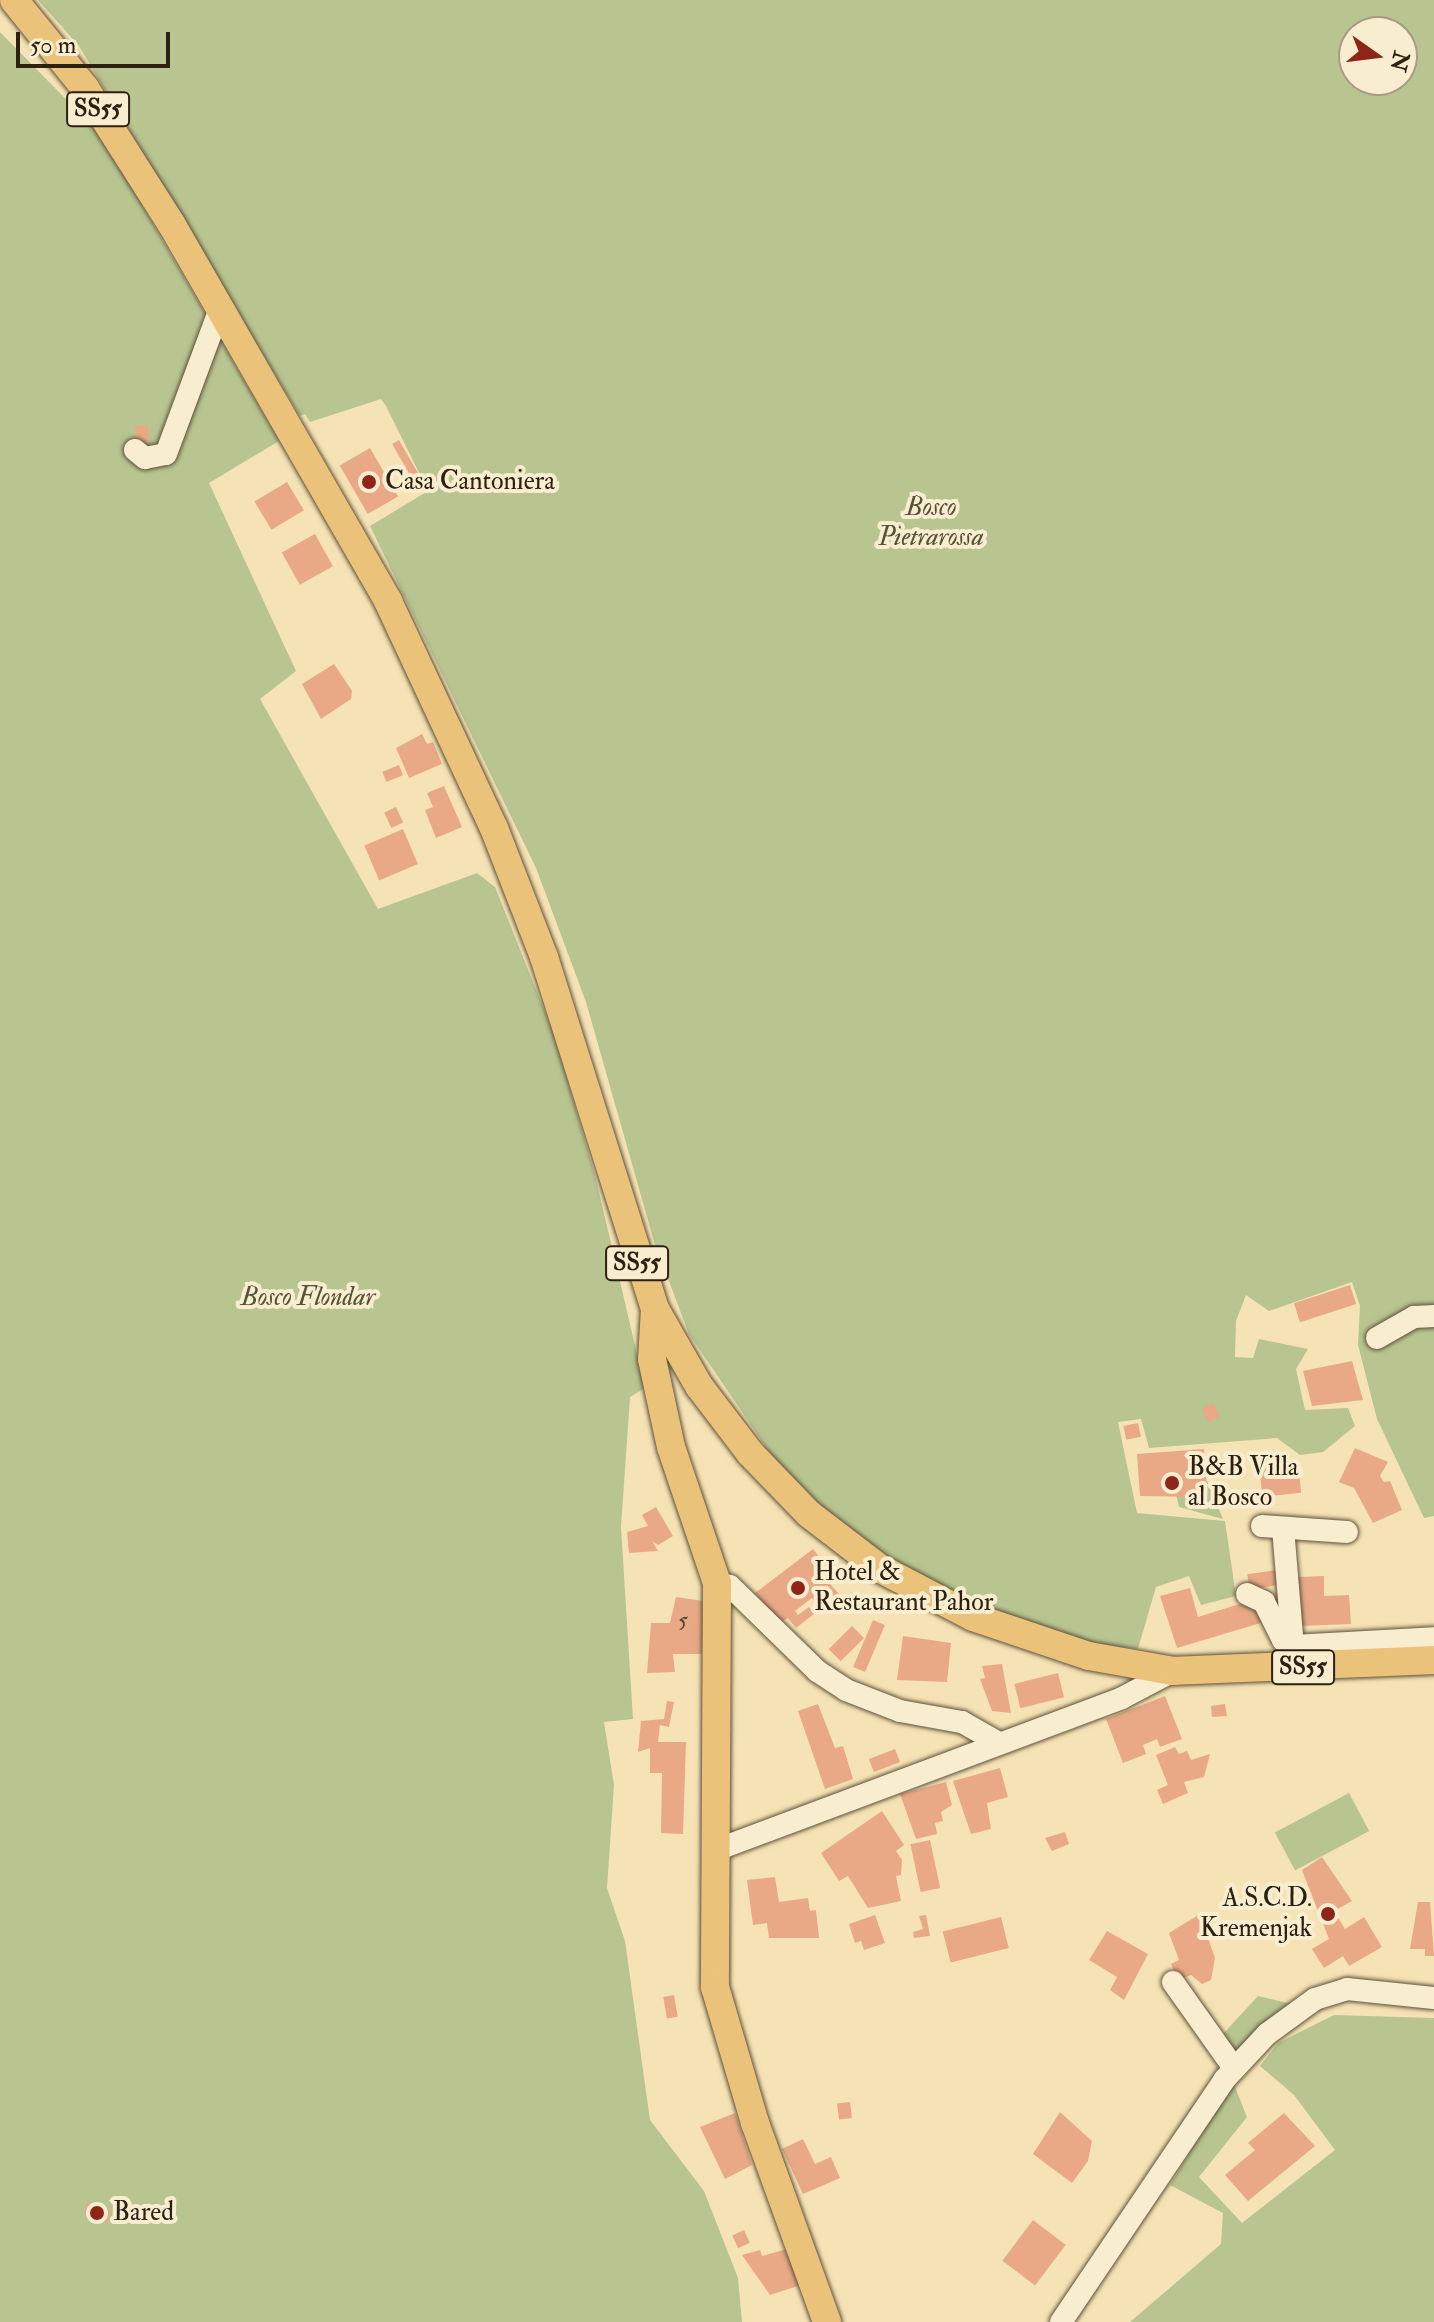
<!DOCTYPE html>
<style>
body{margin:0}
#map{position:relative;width:1434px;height:2322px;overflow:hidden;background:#f6e3b5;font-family:"IM FELL Double Pica",serif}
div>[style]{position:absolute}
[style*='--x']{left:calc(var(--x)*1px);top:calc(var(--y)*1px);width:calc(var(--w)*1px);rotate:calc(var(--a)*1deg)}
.green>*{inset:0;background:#b8c591;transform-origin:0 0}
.building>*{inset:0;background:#e9a986;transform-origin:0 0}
.roads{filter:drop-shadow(0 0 2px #5e513b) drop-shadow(0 0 2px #5e513b)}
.minor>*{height:22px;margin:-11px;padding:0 11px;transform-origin:11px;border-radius:11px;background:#f9edcf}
.major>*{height:28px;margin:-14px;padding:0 14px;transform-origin:14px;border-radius:14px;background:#ebc27a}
.dots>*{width:22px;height:22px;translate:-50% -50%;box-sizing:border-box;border:4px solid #f9edcf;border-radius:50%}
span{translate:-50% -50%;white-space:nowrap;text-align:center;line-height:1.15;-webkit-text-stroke:8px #f9edcf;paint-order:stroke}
.number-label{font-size:22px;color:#5a422f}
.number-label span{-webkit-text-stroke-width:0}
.shield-label span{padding:2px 6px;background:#f9edcf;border:2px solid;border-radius:6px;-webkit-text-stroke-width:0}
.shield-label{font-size:24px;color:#2b2012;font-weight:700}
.poi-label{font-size:26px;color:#2b2012}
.left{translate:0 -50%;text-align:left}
.right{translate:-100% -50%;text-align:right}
.park-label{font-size:26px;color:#555238;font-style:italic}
.north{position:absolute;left:1338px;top:16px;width:80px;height:80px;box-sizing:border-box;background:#f9edcf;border:2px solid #a79b83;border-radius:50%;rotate:104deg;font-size:22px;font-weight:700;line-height:32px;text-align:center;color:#2b2012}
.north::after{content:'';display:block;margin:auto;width:28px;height:36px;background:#8f2418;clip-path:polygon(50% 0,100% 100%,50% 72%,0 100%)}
.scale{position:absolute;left:16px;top:32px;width:154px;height:36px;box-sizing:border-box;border:4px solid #2b2012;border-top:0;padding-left:10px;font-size:24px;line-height:28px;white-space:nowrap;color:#2b2012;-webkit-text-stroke:6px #f9edcf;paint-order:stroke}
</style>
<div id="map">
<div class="green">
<i style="clip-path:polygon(evenodd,38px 0,1434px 0,1434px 1516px,1424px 1518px,1377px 1419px,1358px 1345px,1360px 1306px,1352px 1282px,1269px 1311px,1246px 1295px,1236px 1321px,1235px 1357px,1253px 1358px,1259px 1339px,1308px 1349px,1296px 1369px,1305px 1410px,1348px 1408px,1355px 1426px,1323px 1452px,1300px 1455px,1277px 1438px,1149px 1448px,1141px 1419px,1118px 1422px,1137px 1513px,1225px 1521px,1236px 1596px,1201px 1605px,1189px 1576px,1156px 1587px,1138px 1649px,1097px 1644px,982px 1607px,900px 1566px,836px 1521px,776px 1462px,689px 1334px,655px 1245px,586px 1002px,536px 868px,370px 526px,428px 491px,386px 406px,381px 399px,310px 422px,305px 414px,300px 416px,79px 46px,38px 0,1354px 32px,1402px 32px,1402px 80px,1354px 80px,1354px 32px)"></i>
<i style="clip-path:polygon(0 32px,102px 136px,279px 441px,209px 483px,296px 671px,260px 699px,378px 909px,477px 873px,495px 887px,553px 1032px,595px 1175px,645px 1388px,630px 1397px,621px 1527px,633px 1719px,604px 1722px,614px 1785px,607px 1888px,625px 1941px,650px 2120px,704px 2191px,738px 2278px,742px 2322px,0 2322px)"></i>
<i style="clip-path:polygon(1204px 1473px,1210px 1488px,1223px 1519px,1179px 1507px,1176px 1494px,1205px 1497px)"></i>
<i style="left:1349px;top:1793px;width:43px;height:84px;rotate:62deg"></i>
<i style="clip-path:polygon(1258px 1996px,1292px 2004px,1235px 2060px,1222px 2035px)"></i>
<i style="clip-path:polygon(1334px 2015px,1434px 2018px,1434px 2322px,1130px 2322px,1221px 2244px,1223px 2213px,1170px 2185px,1233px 2082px,1247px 2117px,1199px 2177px,1242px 2223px,1335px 2150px,1294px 2095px,1260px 2066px,1278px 2043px)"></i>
</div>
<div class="building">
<i style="left:148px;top:425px;width:17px;height:13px;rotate:87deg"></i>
<i style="left:399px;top:440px;width:40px;height:8px;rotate:60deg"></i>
<i style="left:370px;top:448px;width:56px;height:35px;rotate:60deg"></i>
<i style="left:287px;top:482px;width:33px;height:38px;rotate:59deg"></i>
<i style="left:315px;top:534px;width:37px;height:38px;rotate:61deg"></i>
<i style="clip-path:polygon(334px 664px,352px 691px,351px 699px,321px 719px,302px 684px)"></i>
<i style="clip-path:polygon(422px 734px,427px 744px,433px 742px,442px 764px,409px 778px,396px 748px)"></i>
<i style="left:399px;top:765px;width:11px;height:18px;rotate:68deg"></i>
<i style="clip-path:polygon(444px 786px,462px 827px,436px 838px,425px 810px,433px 807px,427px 793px)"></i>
<i style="left:396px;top:807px;width:17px;height:13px;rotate:65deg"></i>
<i style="left:403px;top:829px;width:38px;height:42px;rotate:67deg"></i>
<i style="left:1350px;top:1285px;width:20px;height:59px;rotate:72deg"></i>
<i style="clip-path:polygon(1352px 1361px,1363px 1400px,1312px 1406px,1303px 1371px)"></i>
<i style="left:1213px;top:1403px;width:15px;height:13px;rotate:62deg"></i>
<i style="left:1138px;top:1423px;width:14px;height:15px;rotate:78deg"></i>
<i style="clip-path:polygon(1355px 1448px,1388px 1462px,1380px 1476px,1384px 1482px,1390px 1481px,1402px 1510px,1373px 1523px,1354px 1488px,1339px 1482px)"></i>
<i style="clip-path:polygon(1204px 1449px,1206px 1497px,1140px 1496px,1137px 1454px)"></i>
<i style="left:1298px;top:1462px;width:31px;height:39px;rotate:84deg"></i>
<i style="clip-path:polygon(656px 1507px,673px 1536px,658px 1545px,652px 1541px,658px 1551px,629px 1553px,627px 1532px,648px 1526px,642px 1515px)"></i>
<i style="clip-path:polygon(813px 1549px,836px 1579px,830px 1584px,839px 1594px,821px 1608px,812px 1598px,808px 1601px,795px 1611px,798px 1615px,809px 1607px,814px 1614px,796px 1628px,788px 1618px,780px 1623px,755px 1593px)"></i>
<i style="left:1278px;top:1570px;width:15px;height:31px;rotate:82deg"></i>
<i style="clip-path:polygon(1324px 1576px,1324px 1596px,1349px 1595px,1351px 1624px,1300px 1626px,1298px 1577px)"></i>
<i style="clip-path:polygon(1190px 1588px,1198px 1617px,1246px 1602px,1249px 1608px,1259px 1604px,1264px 1622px,1177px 1648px,1160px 1596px)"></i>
<i style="clip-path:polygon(676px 1597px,704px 1601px,702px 1654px,673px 1654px,675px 1672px,647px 1673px,651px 1623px,670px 1623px)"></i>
<i style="left:873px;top:1620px;width:13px;height:51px;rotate:23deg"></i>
<i style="left:852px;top:1626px;width:17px;height:33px;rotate:45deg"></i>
<i style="clip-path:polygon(903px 1636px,951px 1643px,947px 1682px,897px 1680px)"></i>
<i style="clip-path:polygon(1002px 1664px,1011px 1713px,992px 1711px,980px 1679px,985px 1678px,982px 1666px)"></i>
<i style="left:1058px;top:1673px;width:25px;height:45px;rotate:76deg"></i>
<i style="clip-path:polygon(1165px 1696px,1182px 1739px,1160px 1747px,1157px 1739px,1143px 1745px,1146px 1754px,1123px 1763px,1106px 1719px)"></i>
<i style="clip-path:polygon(667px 1701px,674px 1702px,669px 1727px,660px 1725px,658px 1742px,686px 1742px,683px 1834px,661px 1833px,662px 1773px,650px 1773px,650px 1748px,638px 1752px,641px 1721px,664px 1719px)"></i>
<i style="clip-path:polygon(818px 1704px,835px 1748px,843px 1746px,853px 1779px,825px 1789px,798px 1711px)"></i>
<i style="clip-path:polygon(1225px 1704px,1227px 1716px,1212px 1717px,1211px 1706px)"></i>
<i style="clip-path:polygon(1175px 1747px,1179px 1754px,1187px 1751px,1191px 1760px,1210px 1754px,1204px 1777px,1184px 1782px,1188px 1793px,1163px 1804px,1157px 1790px,1168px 1785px,1156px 1755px)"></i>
<i style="left:895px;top:1749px;width:14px;height:28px;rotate:69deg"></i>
<i style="clip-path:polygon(1000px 1768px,1008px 1797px,987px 1803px,991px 1829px,971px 1834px,953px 1781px)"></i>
<i style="clip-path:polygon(946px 1782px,952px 1805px,941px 1812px,943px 1821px,935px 1823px,937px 1834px,916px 1839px,900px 1794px)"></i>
<i style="clip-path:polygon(882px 1811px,904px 1845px,896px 1851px,902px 1860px,901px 1875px,896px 1876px,901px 1901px,868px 1908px,848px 1876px,839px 1881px,821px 1853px)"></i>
<i style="clip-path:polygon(1065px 1832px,1069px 1844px,1052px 1851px,1045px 1838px)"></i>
<i style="left:930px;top:1840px;width:49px;height:20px;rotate:78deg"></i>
<i style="clip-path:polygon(1322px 1857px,1352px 1901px,1334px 1911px,1345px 1929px,1364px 1917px,1382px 1947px,1349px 1966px,1343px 1956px,1324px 1968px,1312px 1949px,1329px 1939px,1302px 1870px)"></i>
<i style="clip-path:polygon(775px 1877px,779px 1902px,808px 1898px,810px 1911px,816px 1910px,819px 1938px,769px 1938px,767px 1923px,753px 1925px,747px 1880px)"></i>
<i style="clip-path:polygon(1418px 1902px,1430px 1902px,1434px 1956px,1425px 1956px,1425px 1949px,1410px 1949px)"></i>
<i style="clip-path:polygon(1200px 1914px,1215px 1958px,1211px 1980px,1202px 1984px,1191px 1975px,1178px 1980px,1171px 1964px,1179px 1960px,1169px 1933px)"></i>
<i style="clip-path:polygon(875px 1915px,885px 1943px,864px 1950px,861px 1941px,855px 1943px,849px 1924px)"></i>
<i style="clip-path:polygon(926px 1915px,930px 1936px,914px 1938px,913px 1932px,923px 1929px,919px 1916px)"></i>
<i style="left:1001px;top:1917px;width:32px;height:60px;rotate:76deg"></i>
<i style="clip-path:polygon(1107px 1931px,1148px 1954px,1124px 2000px,1110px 1990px,1117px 1977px,1089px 1960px)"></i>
<i style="left:674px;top:1995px;width:22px;height:11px;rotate:80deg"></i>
<i style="left:850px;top:2102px;width:16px;height:13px;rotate:83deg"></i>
<i style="clip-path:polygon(1060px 2112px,1092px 2141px,1088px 2161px,1072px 2183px,1033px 2154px)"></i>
<i style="clip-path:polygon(735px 2113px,752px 2165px,725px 2179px,700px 2127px)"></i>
<i style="clip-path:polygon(1284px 2113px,1315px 2146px,1248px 2201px,1225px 2175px,1255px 2150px,1248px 2143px)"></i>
<i style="clip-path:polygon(803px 2139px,815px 2164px,831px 2157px,840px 2178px,803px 2194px,782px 2149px)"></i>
<i style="left:87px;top:2203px;width:25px;height:12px;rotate:18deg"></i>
<i style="left:1033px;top:2220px;width:41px;height:51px;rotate:37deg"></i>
<i style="left:744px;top:2230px;width:14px;height:13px;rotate:65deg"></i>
<i style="clip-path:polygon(790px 2248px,801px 2285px,770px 2295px,742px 2255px,760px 2250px,762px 2256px)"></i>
</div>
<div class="roads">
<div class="minor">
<i style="--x:135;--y:450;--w:13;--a:39"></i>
<i style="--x:145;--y:458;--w:21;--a:-11"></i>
<i style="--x:166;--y:454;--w:158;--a:-69.6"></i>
<i style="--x:1377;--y:1338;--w:43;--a:-29.6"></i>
<i style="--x:1414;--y:1317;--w:20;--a:-3"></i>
<i style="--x:1262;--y:1526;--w:85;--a:4"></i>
<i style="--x:1283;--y:1528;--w:118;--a:85.2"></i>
<i style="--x:717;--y:1583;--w:13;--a:13"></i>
<i style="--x:730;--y:1586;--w:122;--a:44.3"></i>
<i style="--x:817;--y:1671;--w:35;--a:33"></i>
<i style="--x:846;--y:1690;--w:58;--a:21.3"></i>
<i style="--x:900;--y:1711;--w:63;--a:10.1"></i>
<i style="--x:962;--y:1722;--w:43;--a:29.6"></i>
<i style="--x:1247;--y:1594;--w:19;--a:25"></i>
<i style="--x:1264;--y:1602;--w:42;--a:63.4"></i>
<i style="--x:1283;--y:1640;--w:12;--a:31"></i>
<i style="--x:1293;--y:1646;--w:141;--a:-3.2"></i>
<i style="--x:716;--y:1850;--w:434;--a:-20.5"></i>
<i style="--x:1122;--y:1698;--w:58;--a:-27.9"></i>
<i style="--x:1173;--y:1982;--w:105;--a:54.7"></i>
<i style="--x:1061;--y:2322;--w:292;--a:-56"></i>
<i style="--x:1224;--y:2080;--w:63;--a:-46.9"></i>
<i style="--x:1267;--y:2034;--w:59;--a:-36.1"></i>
<i style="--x:1315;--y:1999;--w:34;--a:-17"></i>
<i style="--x:1347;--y:1989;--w:87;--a:5.9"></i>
</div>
<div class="major">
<i style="--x:14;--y:0;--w:113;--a:51.1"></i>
<i style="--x:85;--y:88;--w:162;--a:57.6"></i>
<i style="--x:172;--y:225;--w:434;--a:60.1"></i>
<i style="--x:388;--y:601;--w:251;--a:65"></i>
<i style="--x:494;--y:828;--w:138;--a:68.8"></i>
<i style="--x:544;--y:957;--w:369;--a:72.5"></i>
<i style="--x:655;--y:1309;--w:89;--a:60.3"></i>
<i style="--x:699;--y:1386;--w:84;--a:52.7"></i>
<i style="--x:750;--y:1453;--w:85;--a:46"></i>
<i style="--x:809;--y:1514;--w:91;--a:37.4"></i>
<i style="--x:881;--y:1569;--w:104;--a:27.6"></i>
<i style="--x:973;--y:1617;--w:122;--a:18.6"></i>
<i style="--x:1089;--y:1656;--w:85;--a:10.1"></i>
<i style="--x:1173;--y:1671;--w:261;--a:-2.4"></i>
<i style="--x:655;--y:1309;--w:50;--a:93.4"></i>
<i style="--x:652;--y:1359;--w:90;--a:77.8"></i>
<i style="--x:671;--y:1447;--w:144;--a:71.3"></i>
<i style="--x:717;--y:1583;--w:404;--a:90.3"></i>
<i style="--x:715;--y:1987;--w:142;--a:73.6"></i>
<i style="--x:755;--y:2123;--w:212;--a:70.1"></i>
</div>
</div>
<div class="dots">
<i style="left:369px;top:482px;background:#8f2418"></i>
<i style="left:1172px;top:1483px;background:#8f2418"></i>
<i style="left:798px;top:1588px;background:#8f2418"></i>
<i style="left:1328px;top:1914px;background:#8f2418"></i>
<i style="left:97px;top:2213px;background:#8f2418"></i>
</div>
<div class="number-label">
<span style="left:683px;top:1621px">5</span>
</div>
<div class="shield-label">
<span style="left:98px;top:109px">SS55</span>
<span style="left:637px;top:1263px">SS55</span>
<span style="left:1303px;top:1667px">SS55</span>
</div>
<div class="poi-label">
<span class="left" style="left:385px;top:482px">Casa Cantoniera</span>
<span class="left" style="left:1188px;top:1483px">B&amp;B Villa<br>al Bosco</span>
<span class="left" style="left:814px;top:1588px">Hotel &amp;<br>Restaurant Pahor</span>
<span class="right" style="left:1312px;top:1914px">A.S.C.D.<br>Kremenjak</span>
<span class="left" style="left:113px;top:2213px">Bared</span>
</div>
<div class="park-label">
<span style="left:931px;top:523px">Bosco<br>Pietrarossa</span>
<span style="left:308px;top:1298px">Bosco Flondar</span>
</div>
<div class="north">N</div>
<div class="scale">50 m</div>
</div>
